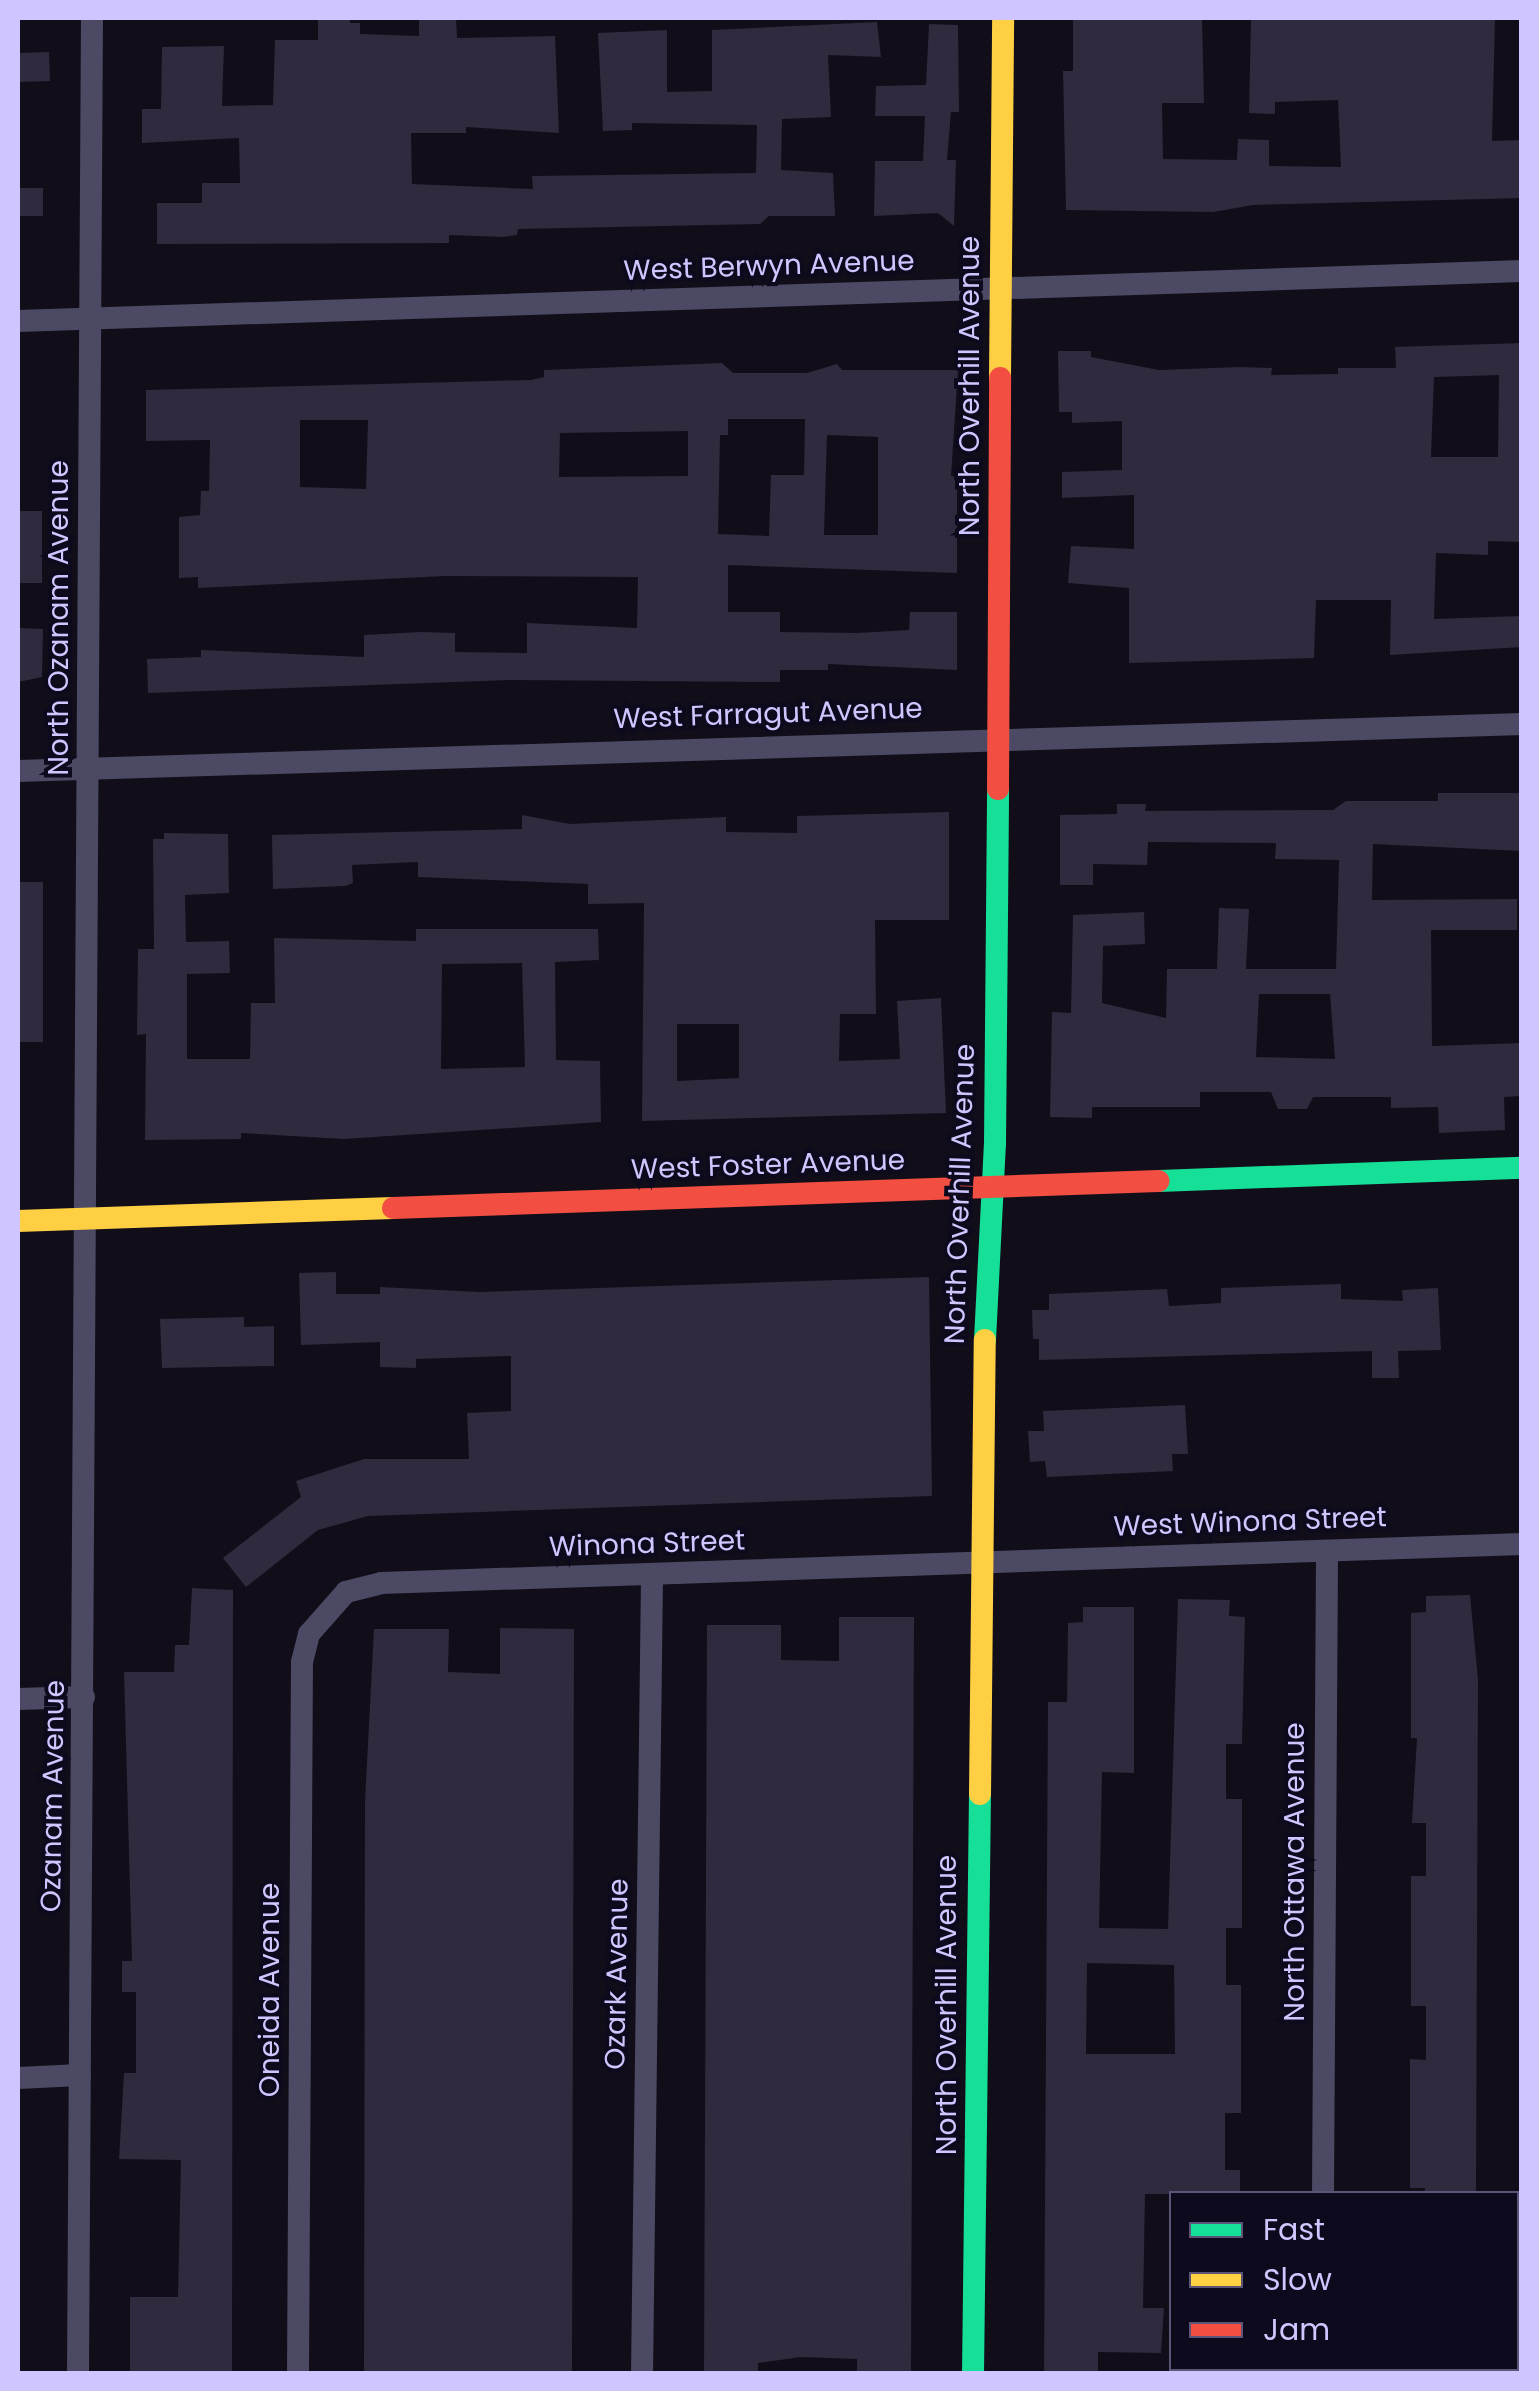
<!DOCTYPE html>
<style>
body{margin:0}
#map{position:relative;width:1539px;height:2391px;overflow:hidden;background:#110e19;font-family:Poppins,sans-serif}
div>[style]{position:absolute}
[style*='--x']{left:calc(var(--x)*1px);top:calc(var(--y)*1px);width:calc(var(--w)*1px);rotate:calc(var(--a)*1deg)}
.building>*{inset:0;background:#2f2a3d;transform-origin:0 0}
.street>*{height:22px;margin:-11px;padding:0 11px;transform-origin:11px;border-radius:11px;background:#4b4963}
.fast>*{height:22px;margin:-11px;padding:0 11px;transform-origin:11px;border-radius:11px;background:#16e098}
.slow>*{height:22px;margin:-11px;padding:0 11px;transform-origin:11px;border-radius:11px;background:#ffcf43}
.jam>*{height:22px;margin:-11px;padding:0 11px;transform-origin:11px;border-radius:11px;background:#f24e42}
span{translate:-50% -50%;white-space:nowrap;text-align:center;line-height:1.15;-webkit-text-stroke:8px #0e0a1d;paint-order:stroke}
.street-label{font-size:28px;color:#cfc6ff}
.frame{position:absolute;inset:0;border:20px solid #cfc6ff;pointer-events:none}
.legend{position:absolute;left:1169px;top:2191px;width:350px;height:180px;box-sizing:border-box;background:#0e0a1d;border:2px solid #5b5577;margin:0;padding:12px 18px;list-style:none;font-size:30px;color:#cfc6ff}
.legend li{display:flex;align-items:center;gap:20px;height:50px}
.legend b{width:50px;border:2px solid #5b5577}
</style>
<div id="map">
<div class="building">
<i style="clip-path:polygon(318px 18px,350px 18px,350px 23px,360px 23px,360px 34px,419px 36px,419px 18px,456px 18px,457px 38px,555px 36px,559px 133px,466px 127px,466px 133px,411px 133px,412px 184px,533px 189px,532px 176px,756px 173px,757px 125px,632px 123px,632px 130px,603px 131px,598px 33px,667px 30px,667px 92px,712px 91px,712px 30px,877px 22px,881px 57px,828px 55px,831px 117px,782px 119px,781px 170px,833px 173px,835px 216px,769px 216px,760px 224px,518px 229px,517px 235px,503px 237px,449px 235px,449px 243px,157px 244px,157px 203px,202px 203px,202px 183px,240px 183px,239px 138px,142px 143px,142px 109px,161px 109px,162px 47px,224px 46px,222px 106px,273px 105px,275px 40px,318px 40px)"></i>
<i style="clip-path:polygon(1073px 18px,1202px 18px,1204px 103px,1162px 103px,1163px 159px,1237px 160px,1238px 139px,1269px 140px,1269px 166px,1341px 167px,1338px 100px,1275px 102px,1275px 114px,1249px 113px,1251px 18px,1495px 18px,1492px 141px,1522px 140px,1522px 198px,1253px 205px,1213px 212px,1066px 210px,1063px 71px,1073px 71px)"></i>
<i style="clip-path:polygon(929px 24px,958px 25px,959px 112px,951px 112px,947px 160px,956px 160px,954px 226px,938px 213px,874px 216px,875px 161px,923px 161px,925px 116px,875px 116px,876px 86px,926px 85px)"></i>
<i style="left:49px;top:52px;width:29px;height:31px;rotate:88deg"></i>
<i style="left:18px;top:188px;width:25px;height:28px"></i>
<i style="clip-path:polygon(evenodd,1522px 343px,1522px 542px,1488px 541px,1488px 555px,1436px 553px,1434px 619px,1522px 616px,1522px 647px,1390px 655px,1391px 600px,1316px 600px,1314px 658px,1129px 663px,1129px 588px,1068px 583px,1071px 546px,1134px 549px,1134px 495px,1062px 498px,1062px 472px,1122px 470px,1122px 421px,1072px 423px,1072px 412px,1059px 412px,1058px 351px,1091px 351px,1091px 357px,1159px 370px,1240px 367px,1272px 368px,1271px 375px,1338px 374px,1338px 368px,1396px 368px,1395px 347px,1522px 343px,1499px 375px,1498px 457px,1431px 457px,1434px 377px,1499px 375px)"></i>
<i style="clip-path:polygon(evenodd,722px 363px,733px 373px,807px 373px,837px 364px,842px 370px,958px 370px,951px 476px,957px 477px,957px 573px,728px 565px,728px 612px,780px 612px,780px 632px,857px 633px,909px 630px,910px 612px,957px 612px,957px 670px,828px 664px,828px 670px,780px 670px,780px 682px,511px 680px,148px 693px,147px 659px,201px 657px,201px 650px,364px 657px,364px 635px,421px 632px,455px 633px,455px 652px,527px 653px,527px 623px,637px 628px,638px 577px,445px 576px,198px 588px,198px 577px,179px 578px,179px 517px,200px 515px,201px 491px,209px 491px,210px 440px,146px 441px,146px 390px,531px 380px,544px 377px,544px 370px,722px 363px,728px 419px,805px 419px,804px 475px,771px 475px,769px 536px,718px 534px,720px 435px,728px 435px,728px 419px,722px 363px,300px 420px,368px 420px,366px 489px,300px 487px,300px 420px,722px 363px,688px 431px,688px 476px,559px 477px,560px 433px,688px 431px,722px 363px,827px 435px,878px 437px,878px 535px,824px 535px,827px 435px)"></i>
<i style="left:18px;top:511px;width:24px;height:72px"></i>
<i style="clip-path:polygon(18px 628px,43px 629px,42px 677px,18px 682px)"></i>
<i style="clip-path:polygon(evenodd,1438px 793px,1522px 793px,1522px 851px,1373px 844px,1372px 900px,1517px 899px,1517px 930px,1431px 930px,1432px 1046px,1522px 1043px,1522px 1096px,1504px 1097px,1505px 1130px,1439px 1133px,1438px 1107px,1391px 1108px,1391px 1097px,1313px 1097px,1307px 1109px,1278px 1109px,1271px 1092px,1200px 1092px,1200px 1107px,1092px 1107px,1092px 1118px,1050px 1117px,1052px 1012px,1071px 1013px,1073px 915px,1144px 912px,1145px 944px,1103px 946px,1102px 1003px,1166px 1018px,1167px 969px,1217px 969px,1219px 908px,1249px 909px,1246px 969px,1336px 969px,1339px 860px,1275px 859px,1276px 843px,1148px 842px,1147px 865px,1093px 864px,1093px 885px,1060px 885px,1060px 815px,1117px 814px,1117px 804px,1146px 804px,1145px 811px,1333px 810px,1346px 801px,1438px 801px,1438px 793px,1259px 994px,1330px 994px,1335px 1059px,1256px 1057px,1259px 994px)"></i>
<i style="clip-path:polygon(evenodd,949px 812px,949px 920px,875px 920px,876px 1014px,840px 1014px,839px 1061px,900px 1059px,897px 1001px,941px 998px,946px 1113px,642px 1121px,644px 903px,588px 904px,588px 884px,418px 877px,418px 862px,352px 865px,353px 883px,345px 886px,273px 889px,272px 835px,522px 829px,522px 815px,570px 824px,726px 817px,726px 832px,797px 833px,797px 816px,949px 812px,677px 1024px,739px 1024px,739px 1078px,677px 1081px,677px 1024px)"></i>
<i style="clip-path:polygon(evenodd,164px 833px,228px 834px,229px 893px,185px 895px,186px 942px,229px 941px,230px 973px,187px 974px,187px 1059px,250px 1059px,251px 1003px,275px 1003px,274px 938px,416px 941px,416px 929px,598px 929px,599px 960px,555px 962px,556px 1060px,600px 1061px,601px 1122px,344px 1139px,241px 1133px,241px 1139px,145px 1140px,146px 1034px,137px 1035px,138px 949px,154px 949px,153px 839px,164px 839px,164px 833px,522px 963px,525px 1067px,441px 1069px,442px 964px,522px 963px)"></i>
<i style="left:18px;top:882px;width:25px;height:160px"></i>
<i style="clip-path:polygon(336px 1272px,336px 1294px,380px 1294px,380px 1287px,480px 1292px,929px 1277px,932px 1496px,368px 1516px,318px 1530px,246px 1587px,223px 1558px,301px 1497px,296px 1481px,364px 1459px,469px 1459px,467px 1413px,511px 1411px,511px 1356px,416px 1359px,416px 1368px,380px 1367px,380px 1342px,301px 1345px,299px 1273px)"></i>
<i style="clip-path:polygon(1341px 1284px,1341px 1299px,1403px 1301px,1402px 1290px,1438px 1288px,1441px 1350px,1398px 1351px,1399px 1378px,1372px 1378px,1372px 1351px,1039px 1360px,1039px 1339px,1033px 1339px,1032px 1310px,1049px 1310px,1049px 1294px,1167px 1289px,1169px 1306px,1221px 1303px,1221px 1288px)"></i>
<i style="clip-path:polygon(244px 1317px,244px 1327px,274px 1326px,274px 1366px,162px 1368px,160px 1319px)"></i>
<i style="clip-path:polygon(1185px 1405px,1188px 1454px,1172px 1454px,1173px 1471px,1047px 1477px,1045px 1461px,1030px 1462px,1028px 1431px,1044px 1431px,1043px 1411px)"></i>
<i style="clip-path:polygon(192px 1588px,233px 1590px,232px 2374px,130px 2374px,130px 2297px,178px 2297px,181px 2160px,119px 2159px,124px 2073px,136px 2073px,136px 1992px,122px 1992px,122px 1961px,132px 1961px,124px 1672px,174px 1672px,175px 1645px,189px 1645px)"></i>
<i style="clip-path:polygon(1470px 1595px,1478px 1679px,1476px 2194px,1425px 2194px,1425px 2188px,1410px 2188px,1410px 2059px,1426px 2060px,1426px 2006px,1411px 2006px,1411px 1876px,1426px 1876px,1426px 1823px,1412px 1823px,1417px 1738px,1411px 1738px,1411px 1613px,1426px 1612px,1426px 1596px)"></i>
<i style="clip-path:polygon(evenodd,1178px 1599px,1230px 1600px,1229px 1616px,1245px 1617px,1242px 1744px,1226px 1744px,1226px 1799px,1242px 1799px,1242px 1928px,1226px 1928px,1226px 1985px,1241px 1985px,1241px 2113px,1225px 2113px,1225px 2170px,1240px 2170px,1240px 2194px,1145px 2194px,1143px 2308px,1164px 2308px,1161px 2353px,1098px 2352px,1098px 2374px,1044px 2374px,1048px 1702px,1067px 1702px,1068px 1623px,1083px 1622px,1083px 1607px,1134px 1607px,1134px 1773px,1102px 1772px,1099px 1928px,1168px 1929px,1178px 1599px,1087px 1963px,1174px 1965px,1175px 2054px,1086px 2054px,1087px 1963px)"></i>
<i style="clip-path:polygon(839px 1617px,914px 1617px,911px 2374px,857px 2374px,857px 2359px,801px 2357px,758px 2363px,758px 2374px,704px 2374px,707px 1625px,781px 1625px,781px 1660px,839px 1661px)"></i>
<i style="clip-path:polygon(500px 1628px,574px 1629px,572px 2374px,364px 2374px,365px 1801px,374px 1629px,449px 1629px,448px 1672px,500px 1674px)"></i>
</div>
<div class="street">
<i style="--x:18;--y:321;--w:1505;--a:-1.9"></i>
<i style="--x:18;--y:771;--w:1505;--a:-1.79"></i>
<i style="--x:18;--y:1699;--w:66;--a:-1.7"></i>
<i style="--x:18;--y:2078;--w:62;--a:-2.8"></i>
<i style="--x:1323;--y:2194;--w:643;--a:-89.64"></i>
<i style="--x:78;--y:2374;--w:2356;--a:-89.66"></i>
<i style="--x:298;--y:2374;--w:712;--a:-89.68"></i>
<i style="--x:302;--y:1662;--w:29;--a:-76"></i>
<i style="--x:309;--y:1634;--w:56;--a:-48.6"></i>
<i style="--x:346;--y:1592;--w:36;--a:-14"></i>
<i style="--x:381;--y:1583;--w:1142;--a:-1.96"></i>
<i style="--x:642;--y:2374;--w:799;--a:-89.28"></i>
<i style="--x:1322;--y:2374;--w:6;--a:-90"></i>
</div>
<div class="fast">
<i style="--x:1159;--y:1181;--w:363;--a:-2.1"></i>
<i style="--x:985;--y:1340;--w:196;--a:-87.1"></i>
<i style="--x:995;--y:1144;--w:355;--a:-89.5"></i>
<i style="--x:973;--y:2374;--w:580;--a:-89.31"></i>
</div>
<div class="slow">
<i style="--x:1000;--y:378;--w:360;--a:-89.5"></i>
<i style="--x:18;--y:1221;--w:375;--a:-2"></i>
<i style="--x:980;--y:1794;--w:454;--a:-89.4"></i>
</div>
<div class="jam">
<i style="--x:998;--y:789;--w:411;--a:-89.7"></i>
<i style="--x:393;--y:1208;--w:766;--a:-2.02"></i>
</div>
<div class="street-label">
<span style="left:769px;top:266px;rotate:-2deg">West Berwyn Avenue</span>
<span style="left:970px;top:386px;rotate:-90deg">North Overhill Avenue</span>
<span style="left:59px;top:618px;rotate:-90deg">North Ozanam Avenue</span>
<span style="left:768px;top:714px;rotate:-2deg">West Farragut Avenue</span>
<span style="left:768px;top:1165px;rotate:-2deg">West Foster Avenue</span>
<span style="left:960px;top:1194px;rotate:-88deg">North Overhill Avenue</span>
<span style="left:1250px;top:1522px;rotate:-2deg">West Winona Street</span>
<span style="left:647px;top:1544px;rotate:-2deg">Winona Street</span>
<span style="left:53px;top:1796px;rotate:-89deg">Ozanam Avenue</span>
<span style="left:1295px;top:1872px;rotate:-90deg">North Ottawa Avenue</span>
<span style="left:617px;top:1974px;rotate:-89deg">Ozark Avenue</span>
<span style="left:270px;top:1990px;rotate:-90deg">Oneida Avenue</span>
<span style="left:947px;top:2005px;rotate:-90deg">North Overhill Avenue</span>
</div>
<div class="frame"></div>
<ul class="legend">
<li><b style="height:12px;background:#16e098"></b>Fast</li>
<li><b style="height:12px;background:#ffcf43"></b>Slow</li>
<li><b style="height:12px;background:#f24e42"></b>Jam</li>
</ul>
</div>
